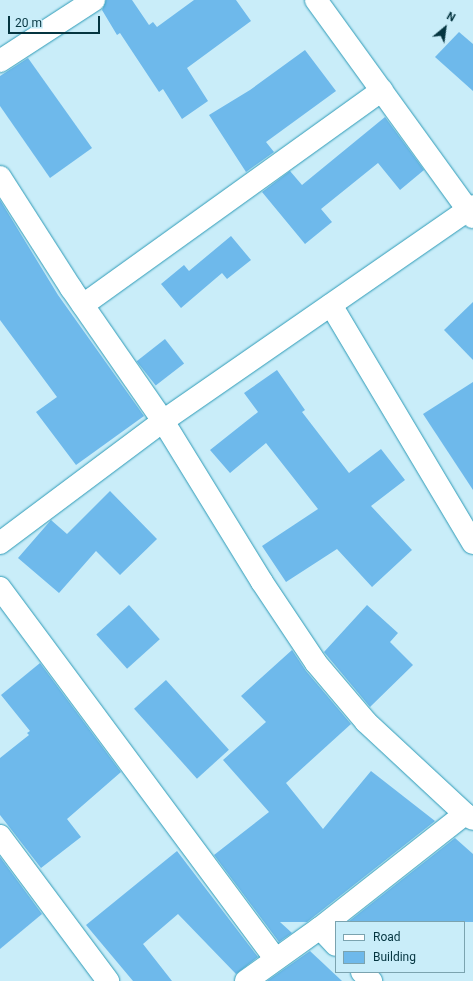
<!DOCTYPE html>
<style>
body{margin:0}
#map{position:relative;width:473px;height:981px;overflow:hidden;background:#c9edf9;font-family:Roboto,sans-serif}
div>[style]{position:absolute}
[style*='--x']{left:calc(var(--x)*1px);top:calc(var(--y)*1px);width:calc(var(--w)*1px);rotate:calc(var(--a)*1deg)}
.building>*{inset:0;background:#6eb9eb;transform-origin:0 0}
.roads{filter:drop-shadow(0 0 1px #2d9ab6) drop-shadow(0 0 1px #2d9ab6)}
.minor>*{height:22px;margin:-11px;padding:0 11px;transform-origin:11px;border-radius:11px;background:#fff}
span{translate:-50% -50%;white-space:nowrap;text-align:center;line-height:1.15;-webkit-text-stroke:3px #c9edf9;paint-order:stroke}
.legend{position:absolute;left:335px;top:921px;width:130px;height:52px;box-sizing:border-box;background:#c9edf9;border:1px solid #7ba3af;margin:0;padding:5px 7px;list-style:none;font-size:12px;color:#053540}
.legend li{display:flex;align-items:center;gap:8px;height:20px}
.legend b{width:20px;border:1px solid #7ba3af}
.north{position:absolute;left:425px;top:8px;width:40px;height:40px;-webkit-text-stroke:3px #c9edf9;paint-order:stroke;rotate:29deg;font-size:11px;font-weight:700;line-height:16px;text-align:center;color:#053540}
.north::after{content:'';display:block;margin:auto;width:14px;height:18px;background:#053540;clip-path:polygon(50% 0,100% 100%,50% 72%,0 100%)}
.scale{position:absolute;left:8px;top:16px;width:92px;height:18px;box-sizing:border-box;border:2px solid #053540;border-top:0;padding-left:5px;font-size:12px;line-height:14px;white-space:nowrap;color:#053540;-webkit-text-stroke:3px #c9edf9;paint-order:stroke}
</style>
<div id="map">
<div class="building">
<i style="clip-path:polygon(106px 0,132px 0,149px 25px,153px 22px,157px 27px,194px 0,236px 0,251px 21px,187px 68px,208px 101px,182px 119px,163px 89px,159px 92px,120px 33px,117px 35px,102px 10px)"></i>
<i style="clip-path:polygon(459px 32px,473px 44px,473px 91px,435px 57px)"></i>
<i style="clip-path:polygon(305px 50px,336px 91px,266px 142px,274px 152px,246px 172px,209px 115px,250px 90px)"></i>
<i style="clip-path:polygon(28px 58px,92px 148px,50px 178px,0 106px,0 76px)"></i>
<i style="clip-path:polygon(385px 117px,424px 170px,400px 190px,378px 163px,321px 209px,332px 222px,305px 244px,262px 192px,290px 171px,302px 185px)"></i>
<i style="clip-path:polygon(0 200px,58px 295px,144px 416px,76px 465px,36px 412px,57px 397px,0 320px)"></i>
<i style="clip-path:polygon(231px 236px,251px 260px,227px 279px,222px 273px,181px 308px,161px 284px,184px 265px,189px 271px)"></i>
<i style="clip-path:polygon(473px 302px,473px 360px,444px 330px)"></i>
<i style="left:165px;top:339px;width:31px;height:36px;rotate:52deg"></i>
<i style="clip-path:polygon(277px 370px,305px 410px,302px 412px,349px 473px,381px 449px,405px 480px,371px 506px,412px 550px,372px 587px,337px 549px,286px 582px,262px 546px,318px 509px,266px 443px,230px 473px,210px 450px,258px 412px,244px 393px)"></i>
<i style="clip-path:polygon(473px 382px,473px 490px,423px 414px)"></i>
<i style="clip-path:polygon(110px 491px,157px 539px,120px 575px,96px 551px,59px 593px,18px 558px,51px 520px,67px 534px)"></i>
<i style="left:129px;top:605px;width:46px;height:44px;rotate:48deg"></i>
<i style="clip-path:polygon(367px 605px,398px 633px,390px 642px,413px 665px,370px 707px,324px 652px)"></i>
<i style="clip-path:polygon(292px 650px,306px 671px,351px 724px,286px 783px,323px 829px,371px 771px,435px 821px,307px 922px,280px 922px,292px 933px,279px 942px,214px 855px,269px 812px,223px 760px,266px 722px,241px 696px)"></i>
<i style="clip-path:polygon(40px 663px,121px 772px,67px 819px,81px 837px,41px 868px,0 815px,0 758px,29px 735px,27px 733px,30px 731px,1px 695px)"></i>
<i style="left:166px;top:680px;width:94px;height:43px;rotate:48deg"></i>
<i style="clip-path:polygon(455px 838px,473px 854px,473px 922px,348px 922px)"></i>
<i style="clip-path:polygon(177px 851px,258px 957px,236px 974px,178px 914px,143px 944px,172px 981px,133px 981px,86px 925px)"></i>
<i style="clip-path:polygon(0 857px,42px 914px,0 949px)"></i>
<i style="clip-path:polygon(310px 951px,342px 981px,267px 981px)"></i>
</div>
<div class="roads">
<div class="minor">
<i style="--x:316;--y:0;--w:268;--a:54.1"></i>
<i style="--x:0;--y:61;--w:112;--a:-33"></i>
<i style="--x:0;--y:177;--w:132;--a:57.4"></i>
<i style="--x:71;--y:288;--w:162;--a:55.3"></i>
<i style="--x:163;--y:421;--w:189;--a:58.4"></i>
<i style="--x:262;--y:582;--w:97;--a:56.3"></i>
<i style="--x:316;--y:663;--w:77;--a:49.7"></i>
<i style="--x:366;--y:722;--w:135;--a:42.9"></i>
<i style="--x:465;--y:814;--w:9;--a:32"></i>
<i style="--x:83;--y:305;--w:368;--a:-35.7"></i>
<i style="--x:331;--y:305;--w:277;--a:59.2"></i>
<i style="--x:0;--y:543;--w:204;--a:-36.8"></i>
<i style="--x:163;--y:421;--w:377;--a:-34.7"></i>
<i style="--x:0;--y:588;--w:461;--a:53.4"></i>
<i style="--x:0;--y:836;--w:181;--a:53.3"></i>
<i style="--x:320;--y:928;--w:23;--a:47"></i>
<i style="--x:362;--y:972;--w:13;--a:45"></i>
<i style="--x:246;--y:981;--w:91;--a:-35.6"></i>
<i style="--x:320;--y:928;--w:184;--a:-38.2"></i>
</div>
</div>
<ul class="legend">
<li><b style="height:5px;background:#fff"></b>Road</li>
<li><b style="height:11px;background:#6eb9eb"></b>Building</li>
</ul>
<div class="north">N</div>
<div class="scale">20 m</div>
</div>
